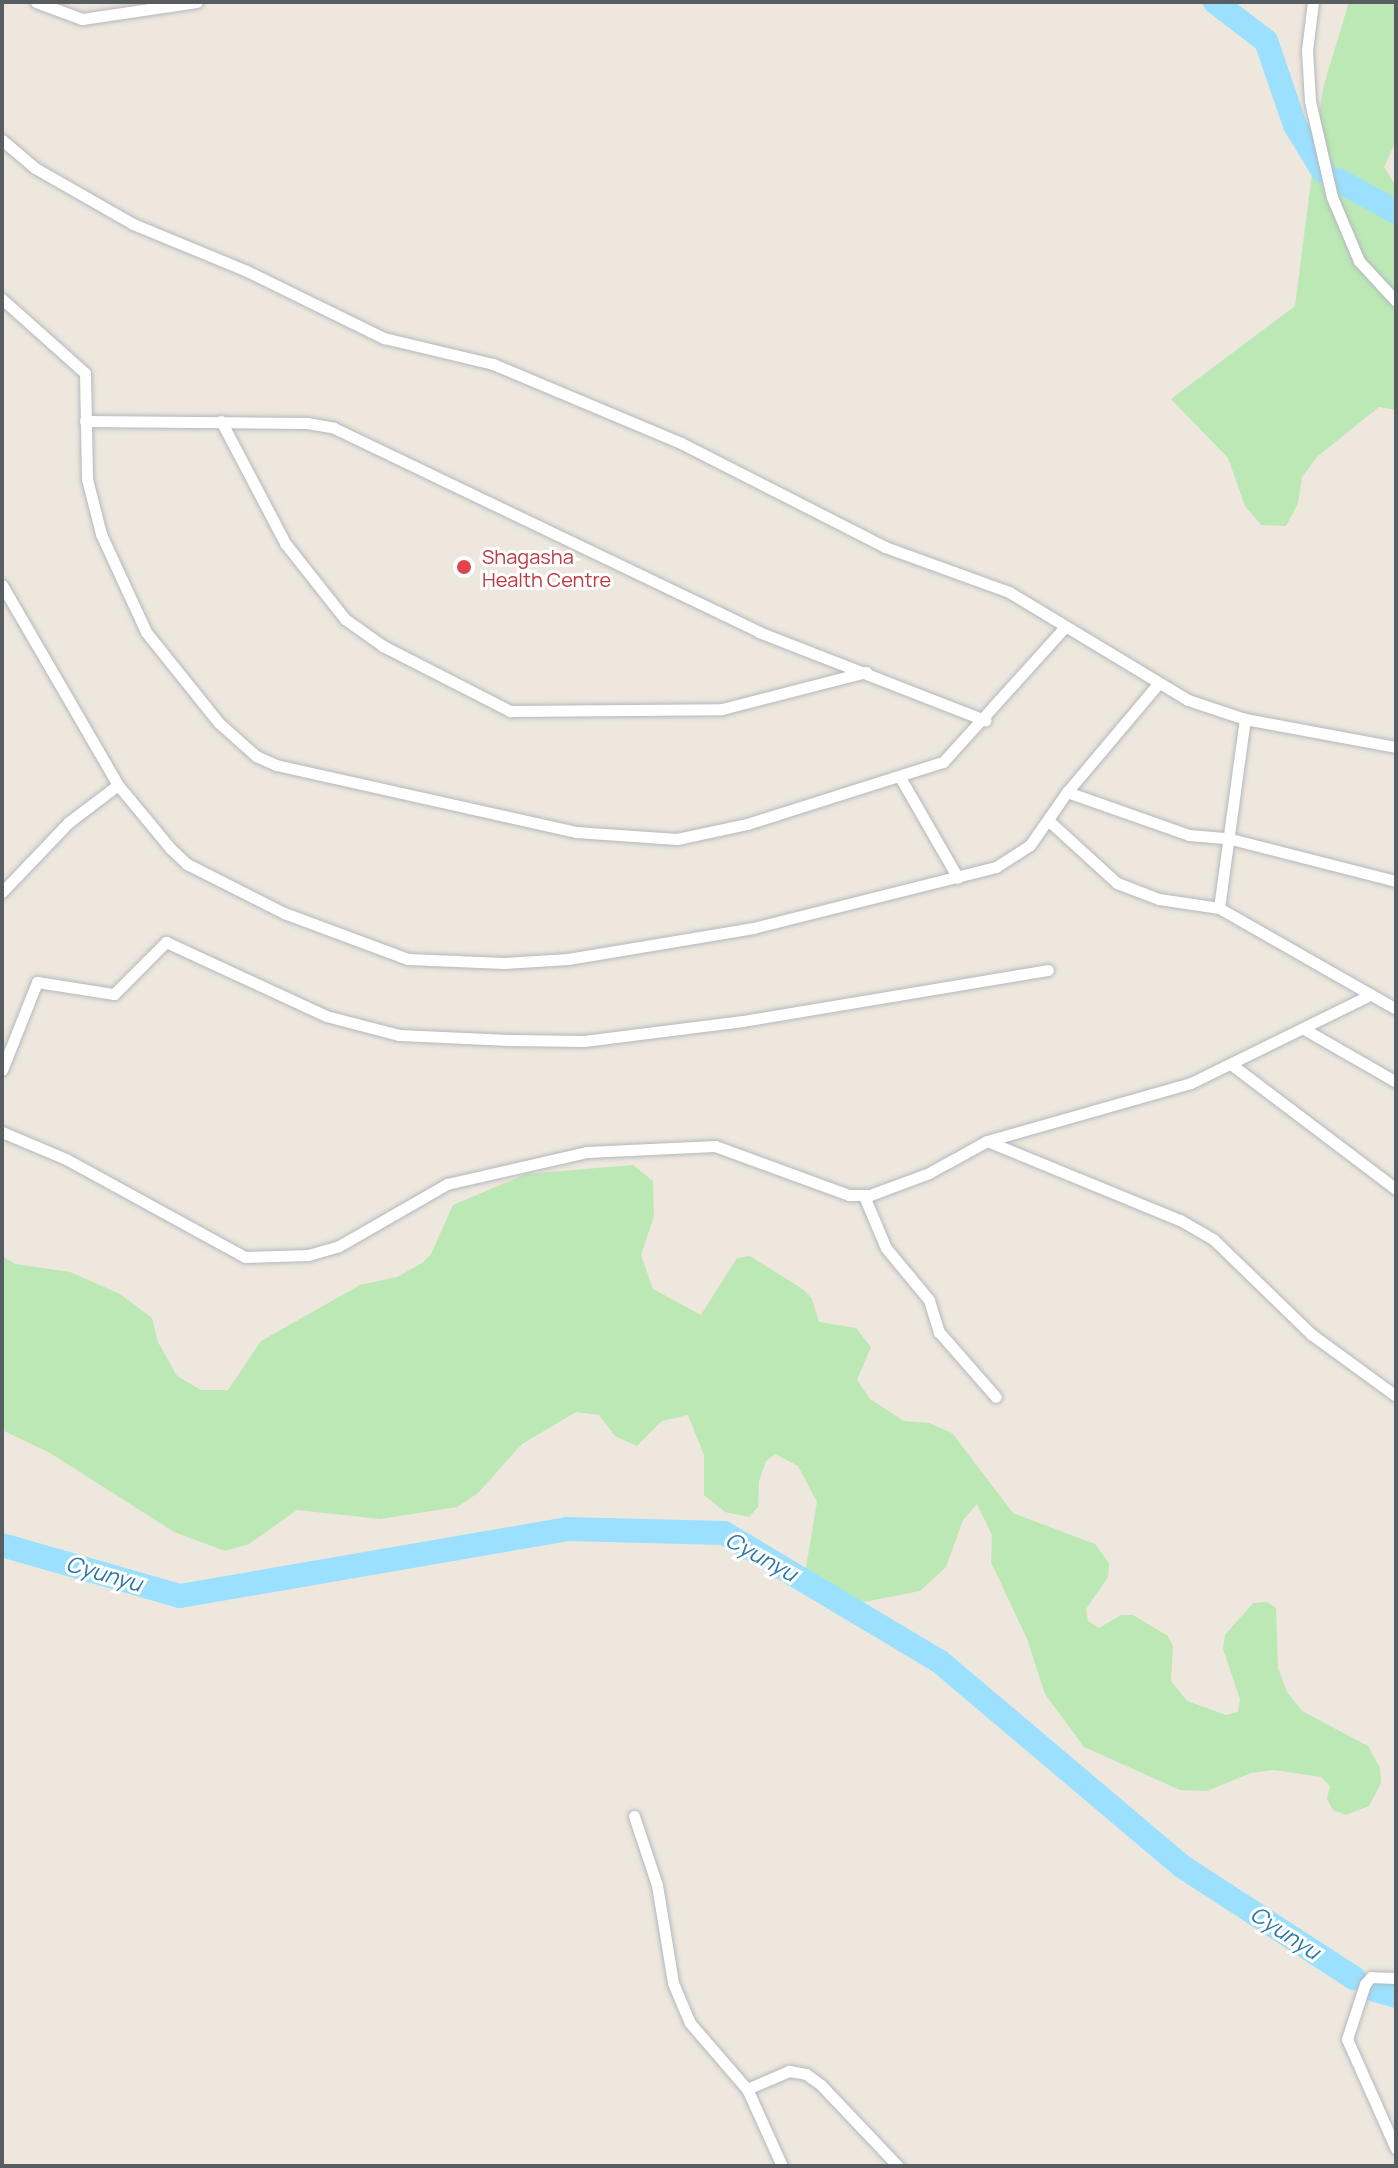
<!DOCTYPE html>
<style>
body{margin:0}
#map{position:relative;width:1398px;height:2168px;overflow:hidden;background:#ede7dd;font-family:Manrope,sans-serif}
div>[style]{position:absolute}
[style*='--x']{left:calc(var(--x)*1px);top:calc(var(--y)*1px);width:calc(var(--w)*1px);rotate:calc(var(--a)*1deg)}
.green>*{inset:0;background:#bce8b6}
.river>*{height:24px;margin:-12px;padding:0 12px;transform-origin:12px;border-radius:12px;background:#9be0ff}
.roads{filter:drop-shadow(0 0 2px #b4b8bd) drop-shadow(0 0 2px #b4b8bd)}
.minor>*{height:11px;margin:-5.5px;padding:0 5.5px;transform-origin:5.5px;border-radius:5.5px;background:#fff}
.dots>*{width:22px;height:22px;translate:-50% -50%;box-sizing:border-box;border:4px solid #fff;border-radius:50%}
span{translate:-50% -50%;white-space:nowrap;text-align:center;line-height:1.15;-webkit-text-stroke:6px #fff;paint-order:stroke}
.health-label{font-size:20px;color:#be3a42}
.left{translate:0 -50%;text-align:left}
.water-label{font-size:22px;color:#2b77a8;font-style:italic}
.frame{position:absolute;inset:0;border:4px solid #575d61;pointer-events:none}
</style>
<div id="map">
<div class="green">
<i style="clip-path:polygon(1349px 2px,1396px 2px,1396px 141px,1384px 167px,1396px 186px,1396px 410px,1379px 407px,1318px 456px,1302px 477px,1298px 503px,1286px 526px,1261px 525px,1245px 506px,1228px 458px,1171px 399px,1295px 306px,1323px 88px)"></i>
<i style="clip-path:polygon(633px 1165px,653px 1181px,654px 1216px,641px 1255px,653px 1289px,701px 1315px,737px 1258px,750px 1256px,804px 1290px,812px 1299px,819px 1322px,856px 1328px,871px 1347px,857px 1380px,870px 1399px,904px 1421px,929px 1423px,952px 1433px,1013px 1513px,1095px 1544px,1109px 1563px,1108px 1577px,1086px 1609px,1088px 1621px,1099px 1628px,1121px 1615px,1133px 1615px,1168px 1636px,1173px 1646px,1171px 1681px,1187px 1701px,1226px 1715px,1238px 1712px,1240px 1699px,1223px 1649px,1225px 1635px,1253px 1603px,1267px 1602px,1276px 1608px,1278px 1668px,1287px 1692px,1302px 1711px,1368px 1746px,1380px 1768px,1381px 1783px,1369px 1806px,1346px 1815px,1333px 1810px,1327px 1799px,1330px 1786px,1321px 1777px,1274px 1770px,1251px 1773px,1207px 1791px,1180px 1790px,1084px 1747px,1045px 1694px,1027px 1639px,991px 1562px,992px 1535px,977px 1504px,963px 1520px,946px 1567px,920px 1591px,858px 1603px,817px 1601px,807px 1594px,804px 1579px,817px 1502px,798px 1466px,775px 1454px,766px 1461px,759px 1481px,758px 1507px,749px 1517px,725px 1512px,704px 1495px,704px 1455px,688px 1415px,662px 1421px,637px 1446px,615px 1436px,599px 1415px,576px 1412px,522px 1444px,478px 1493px,457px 1507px,380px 1519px,297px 1510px,249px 1544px,225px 1551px,174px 1532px,50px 1453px,2px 1430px,2px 1256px,15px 1264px,70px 1272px,120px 1294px,152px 1318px,158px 1342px,177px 1376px,201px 1390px,228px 1390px,261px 1341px,360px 1285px,397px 1277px,422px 1263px,431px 1254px,453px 1205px,526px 1174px)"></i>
</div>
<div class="river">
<i style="--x:1215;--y:2;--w:64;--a:37.4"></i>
<i style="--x:1266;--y:41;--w:89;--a:71"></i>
<i style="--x:1295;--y:125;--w:54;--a:58.7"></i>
<i style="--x:1338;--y:180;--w:66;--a:28.9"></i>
<i style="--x:2;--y:1545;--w:185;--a:16"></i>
<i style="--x:180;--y:1596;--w:393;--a:-9.8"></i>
<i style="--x:567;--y:1529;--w:157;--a:1.5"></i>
<i style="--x:724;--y:1533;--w:250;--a:30.8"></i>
<i style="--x:939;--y:1661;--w:319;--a:40.2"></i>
<i style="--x:1183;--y:1867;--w:204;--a:33"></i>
<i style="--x:1375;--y:1990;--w:22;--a:16"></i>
</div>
<div class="roads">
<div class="minor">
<i style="--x:36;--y:2;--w:49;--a:20.3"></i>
<i style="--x:82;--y:19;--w:116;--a:-8.4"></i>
<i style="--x:1313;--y:2;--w:48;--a:97.1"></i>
<i style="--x:1307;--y:50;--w:51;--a:86.6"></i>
<i style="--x:1310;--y:101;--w:98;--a:77.1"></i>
<i style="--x:1332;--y:197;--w:69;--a:67.1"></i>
<i style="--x:1359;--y:261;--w:54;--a:47.2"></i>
<i style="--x:2;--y:140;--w:43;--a:40.3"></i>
<i style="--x:35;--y:168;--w:113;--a:29.7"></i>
<i style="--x:133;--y:224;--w:123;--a:22.4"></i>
<i style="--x:247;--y:271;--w:153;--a:26.1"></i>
<i style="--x:384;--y:338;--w:112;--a:13.4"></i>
<i style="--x:493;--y:364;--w:204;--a:22.8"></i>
<i style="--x:681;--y:443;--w:229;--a:27"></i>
<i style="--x:885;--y:547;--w:132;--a:19.9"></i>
<i style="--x:1009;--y:592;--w:209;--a:31.1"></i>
<i style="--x:1188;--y:700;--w:60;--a:18.4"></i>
<i style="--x:1245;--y:719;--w:154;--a:10.5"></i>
<i style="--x:2;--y:299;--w:111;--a:41.7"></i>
<i style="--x:85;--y:373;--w:106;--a:88.9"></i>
<i style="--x:87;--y:479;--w:57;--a:75.7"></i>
<i style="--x:101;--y:534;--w:108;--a:65.3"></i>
<i style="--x:146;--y:632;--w:117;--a:51.3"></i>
<i style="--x:219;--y:723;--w:50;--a:41.7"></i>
<i style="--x:256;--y:756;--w:22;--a:24"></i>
<i style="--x:276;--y:765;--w:307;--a:12.6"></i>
<i style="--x:576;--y:832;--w:101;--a:4"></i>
<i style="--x:677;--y:839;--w:72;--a:-12.1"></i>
<i style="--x:747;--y:824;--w:206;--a:-17.6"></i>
<i style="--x:943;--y:762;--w:181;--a:-47.9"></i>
<i style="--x:85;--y:421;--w:222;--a:0.5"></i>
<i style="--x:307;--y:423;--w:27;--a:10"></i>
<i style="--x:334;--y:428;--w:471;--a:25.6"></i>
<i style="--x:759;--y:632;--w:243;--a:21.3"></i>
<i style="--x:221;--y:421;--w:138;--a:62.3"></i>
<i style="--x:285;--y:543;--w:97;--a:51.7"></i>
<i style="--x:345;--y:619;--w:47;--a:35.4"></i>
<i style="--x:383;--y:646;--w:143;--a:27.1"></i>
<i style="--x:510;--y:711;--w:212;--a:-0.5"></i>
<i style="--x:722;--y:709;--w:149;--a:-14.4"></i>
<i style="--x:2;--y:585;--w:231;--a:59.9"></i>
<i style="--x:118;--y:785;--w:83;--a:50.4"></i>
<i style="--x:171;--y:849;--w:22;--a:43"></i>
<i style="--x:187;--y:864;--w:109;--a:26.8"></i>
<i style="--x:284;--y:913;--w:132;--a:20.4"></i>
<i style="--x:408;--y:959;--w:96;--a:2.4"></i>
<i style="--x:504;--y:963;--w:64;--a:-3.6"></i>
<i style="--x:568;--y:959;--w:188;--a:-9.5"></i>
<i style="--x:753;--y:928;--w:251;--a:-14.1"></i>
<i style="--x:996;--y:867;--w:40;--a:-32.9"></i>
<i style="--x:1030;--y:845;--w:65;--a:-55.1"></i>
<i style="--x:1067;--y:792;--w:141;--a:-49.9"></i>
<i style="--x:901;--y:779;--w:114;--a:60.1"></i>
<i style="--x:1067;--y:792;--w:129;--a:19.4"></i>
<i style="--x:1189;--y:835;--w:38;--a:5"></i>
<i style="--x:1227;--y:838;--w:174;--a:14.3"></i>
<i style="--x:1049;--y:821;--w:92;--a:42.4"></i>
<i style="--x:1117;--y:883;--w:45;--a:20.9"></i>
<i style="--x:1159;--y:899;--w:61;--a:8.5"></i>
<i style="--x:1219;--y:908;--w:204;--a:29.7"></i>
<i style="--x:2;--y:892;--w:97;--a:-46.3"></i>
<i style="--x:69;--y:822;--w:61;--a:-37.1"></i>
<i style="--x:1219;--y:908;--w:191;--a:-82.2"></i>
<i style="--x:1304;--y:1029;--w:106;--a:29.9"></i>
<i style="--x:1232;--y:1065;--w:206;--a:37.1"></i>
<i style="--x:2;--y:1070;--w:95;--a:-68.3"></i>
<i style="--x:37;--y:982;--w:78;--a:8.9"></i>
<i style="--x:114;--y:994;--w:74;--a:-45"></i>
<i style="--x:166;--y:942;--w:176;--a:24.8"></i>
<i style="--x:326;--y:1016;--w:75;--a:14.6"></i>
<i style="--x:399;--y:1035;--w:110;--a:2.6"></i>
<i style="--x:509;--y:1040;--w:75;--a:0.8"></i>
<i style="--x:584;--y:1041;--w:160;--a:-7.2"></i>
<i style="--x:743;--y:1021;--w:309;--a:-9.5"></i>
<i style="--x:2;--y:1132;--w:69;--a:22.9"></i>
<i style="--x:66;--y:1159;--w:204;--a:28.7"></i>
<i style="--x:245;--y:1257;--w:63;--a:-1.8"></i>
<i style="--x:308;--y:1255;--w:32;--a:-16"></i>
<i style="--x:339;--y:1246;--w:125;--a:-29.9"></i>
<i style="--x:447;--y:1184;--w:144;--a:-12.9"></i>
<i style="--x:587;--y:1152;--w:128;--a:-2.7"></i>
<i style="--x:715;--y:1146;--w:143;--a:20.1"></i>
<i style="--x:849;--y:1195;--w:21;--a:0"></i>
<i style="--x:870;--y:1195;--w:63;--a:-20.4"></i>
<i style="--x:929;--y:1173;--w:66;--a:-28.9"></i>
<i style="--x:987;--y:1141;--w:212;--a:-15.9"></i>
<i style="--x:1191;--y:1083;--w:197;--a:-26.2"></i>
<i style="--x:987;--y:1141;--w:209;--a:22.3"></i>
<i style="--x:1180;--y:1220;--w:39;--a:30"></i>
<i style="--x:1214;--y:1240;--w:135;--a:44.1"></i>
<i style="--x:1311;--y:1334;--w:105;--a:36.1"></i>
<i style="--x:864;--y:1196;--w:56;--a:67.1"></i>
<i style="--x:886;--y:1248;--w:67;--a:50.4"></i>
<i style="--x:929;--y:1300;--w:34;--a:73"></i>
<i style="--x:939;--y:1332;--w:86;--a:48.8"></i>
<i style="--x:634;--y:1816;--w:73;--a:71.6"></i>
<i style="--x:657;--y:1885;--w:99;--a:80.7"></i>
<i style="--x:673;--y:1983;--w:43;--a:67"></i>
<i style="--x:690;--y:2023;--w:87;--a:49.2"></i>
<i style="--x:1396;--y:1978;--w:25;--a:-178"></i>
<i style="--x:1371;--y:1977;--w:9;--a:131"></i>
<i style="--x:1365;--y:1984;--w:58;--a:108.1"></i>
<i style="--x:1347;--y:2039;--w:120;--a:66"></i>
<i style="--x:782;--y:2166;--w:85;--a:-114.4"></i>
<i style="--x:747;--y:2089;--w:46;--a:-23.2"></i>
<i style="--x:789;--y:2071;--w:17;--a:10"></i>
<i style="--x:806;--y:2074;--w:19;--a:36"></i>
<i style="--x:821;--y:2085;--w:112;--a:46.5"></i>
</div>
</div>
<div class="dots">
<i style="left:464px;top:567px;background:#e0444e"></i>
</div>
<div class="health-label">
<span class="left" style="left:482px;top:568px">Shagasha<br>Health Centre</span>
</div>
<div class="water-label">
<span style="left:761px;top:1557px;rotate:29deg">Cyunyu</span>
<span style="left:104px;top:1574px;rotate:16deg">Cyunyu</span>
<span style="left:1285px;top:1933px;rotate:33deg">Cyunyu</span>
</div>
<div class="frame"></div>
</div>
